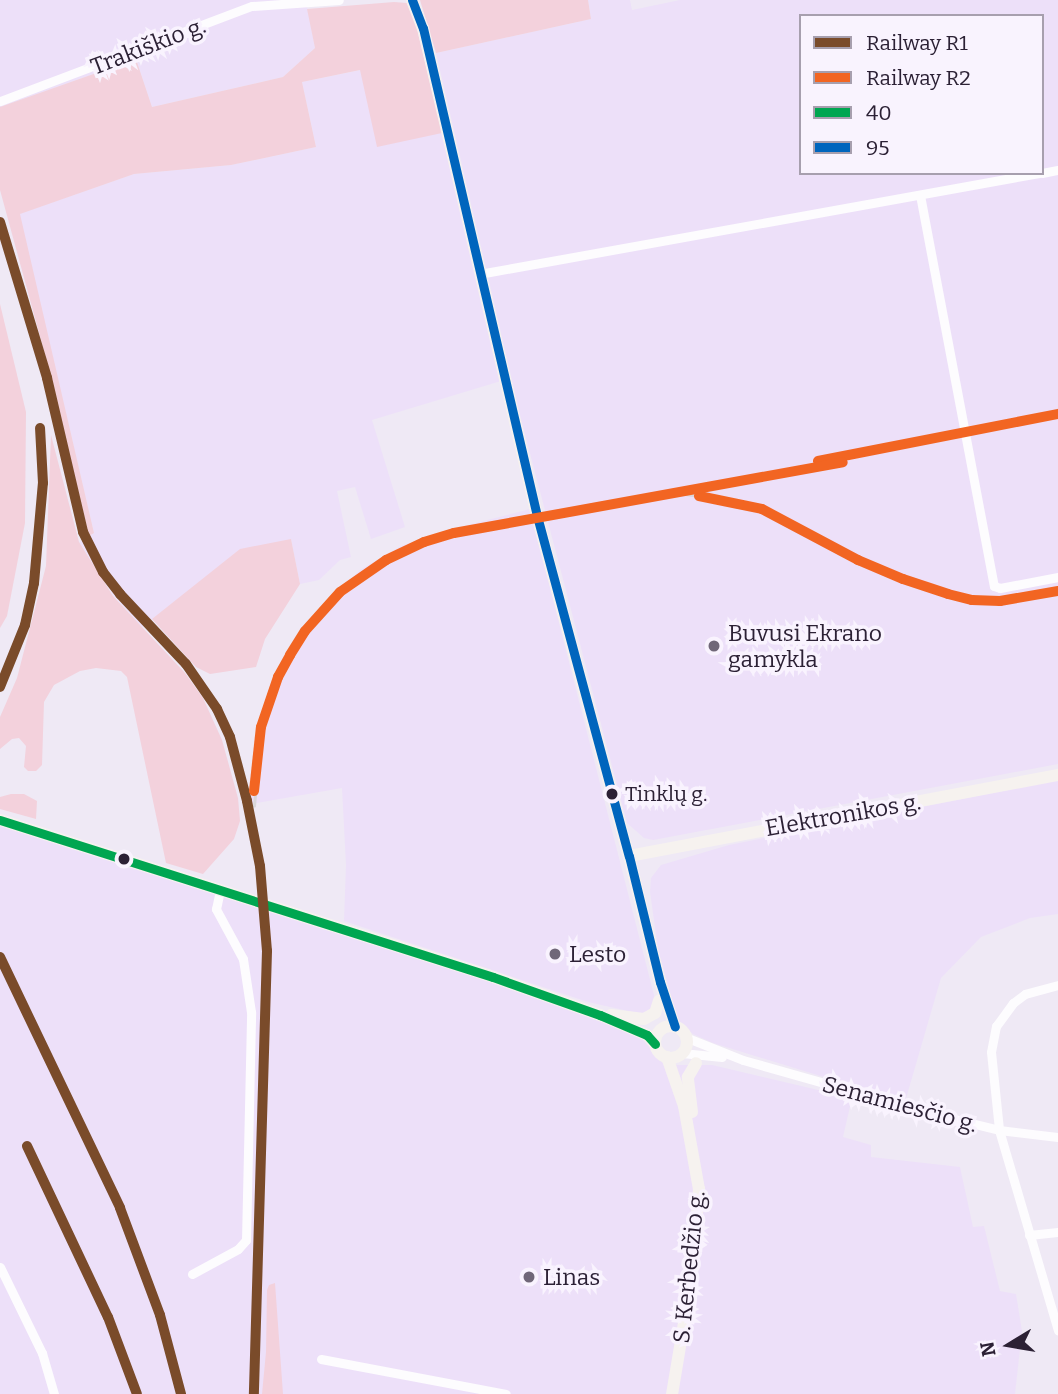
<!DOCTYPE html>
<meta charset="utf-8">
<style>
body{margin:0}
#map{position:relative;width:1058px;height:1394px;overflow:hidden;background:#efe9f5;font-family:Bitter,serif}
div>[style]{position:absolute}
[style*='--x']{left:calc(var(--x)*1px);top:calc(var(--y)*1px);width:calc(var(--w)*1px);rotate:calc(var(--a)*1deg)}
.built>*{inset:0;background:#ede0f9}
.green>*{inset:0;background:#f3d1dc}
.minor>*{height:9px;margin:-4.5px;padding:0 4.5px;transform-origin:4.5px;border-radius:4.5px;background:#fdfcfe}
.major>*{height:12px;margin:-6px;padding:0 6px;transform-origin:6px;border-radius:6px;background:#f6f2ef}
.major>.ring{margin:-6px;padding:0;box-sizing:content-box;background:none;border:12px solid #f6f2ef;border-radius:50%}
.rail>*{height:2.5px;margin:-1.25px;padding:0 1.25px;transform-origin:1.25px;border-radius:1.25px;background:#d9d7db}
.bus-1>*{height:9px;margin:-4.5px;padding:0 4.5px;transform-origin:4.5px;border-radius:4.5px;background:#00a651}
.bus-2>*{height:9px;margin:-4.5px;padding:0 4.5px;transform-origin:4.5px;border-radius:4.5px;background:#0065bd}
.rail-1>*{height:10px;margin:-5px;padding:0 5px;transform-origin:5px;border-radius:5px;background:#7a4b2a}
.rail-2>*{height:10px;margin:-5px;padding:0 5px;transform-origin:5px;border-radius:5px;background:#f26522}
.dots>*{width:19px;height:19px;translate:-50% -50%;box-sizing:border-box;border:4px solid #f9f3fe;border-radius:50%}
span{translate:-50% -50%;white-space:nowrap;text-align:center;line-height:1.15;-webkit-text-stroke:7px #f9f3fe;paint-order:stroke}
.bus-label{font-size:21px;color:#2c2135}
.left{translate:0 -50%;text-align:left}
.street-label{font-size:23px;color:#2c2135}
.poi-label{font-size:23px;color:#2c2135}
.legend{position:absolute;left:799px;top:14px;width:245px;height:161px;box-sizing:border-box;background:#f9f3fe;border:2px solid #a79fae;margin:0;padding:9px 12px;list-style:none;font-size:21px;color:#2c2135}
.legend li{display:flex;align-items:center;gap:14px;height:35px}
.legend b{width:35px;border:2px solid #a79fae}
.north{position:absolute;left:974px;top:1310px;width:70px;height:70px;-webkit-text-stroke:5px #f9f3fe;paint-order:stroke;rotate:259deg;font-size:19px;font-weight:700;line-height:28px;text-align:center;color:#2c2135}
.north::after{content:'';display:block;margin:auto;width:24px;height:32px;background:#2c2135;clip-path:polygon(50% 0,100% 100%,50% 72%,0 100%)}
</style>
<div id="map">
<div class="built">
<i style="clip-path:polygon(0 0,306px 0,315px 48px,283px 77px,152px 107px,136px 59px,0 107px)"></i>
<i style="clip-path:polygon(evenodd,588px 0,630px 0,632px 10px,680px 0,1058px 0,1058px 764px,653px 840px,644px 838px,627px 823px,521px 419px,436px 53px,591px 19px,588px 0,801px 16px,1042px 16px,1042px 173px,801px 173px,801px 16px)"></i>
<i style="clip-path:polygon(361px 70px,442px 133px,501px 381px,372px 420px,405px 527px,371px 539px,355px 487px,337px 491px,351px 557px,340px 560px,319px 580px,300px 584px,291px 539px,183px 596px,142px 627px,113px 595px,79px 542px,94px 533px,19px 214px,134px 174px,231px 165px,316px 147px,302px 82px)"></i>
<i style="clip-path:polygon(530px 509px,656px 1003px,646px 1015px,588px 1002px,344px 921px,346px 865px,342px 788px,251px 804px,253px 753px,266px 700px,287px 654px,321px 608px,360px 570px,401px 546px,452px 529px)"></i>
<i style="clip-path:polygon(1058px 780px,1058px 914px,1030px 918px,981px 937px,941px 978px,905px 1102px,713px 1043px,693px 1034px,678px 1021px,658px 949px,650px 892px,651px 878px,661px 865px,729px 845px)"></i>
<i style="clip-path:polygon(0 825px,492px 981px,622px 1028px,649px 1042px,654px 1056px,666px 1065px,712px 1065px,852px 1098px,843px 1137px,871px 1145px,871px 1157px,960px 1167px,973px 1227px,984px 1226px,1000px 1291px,1016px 1294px,1022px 1331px,1015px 1394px,0 1394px)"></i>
</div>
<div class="green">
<i style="clip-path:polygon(420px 0,588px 0,591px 19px,436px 53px)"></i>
<i style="clip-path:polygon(394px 2px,407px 3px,416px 25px,442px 133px,377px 147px,360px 70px,302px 82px,316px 147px,231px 165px,134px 174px,20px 214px,94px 533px,89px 536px,50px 373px,0 190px,0 107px,136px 59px,152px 107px,283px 77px,315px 48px,307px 9px)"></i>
<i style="clip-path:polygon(0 304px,26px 412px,25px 523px,7px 616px,0 628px)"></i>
<i style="clip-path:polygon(51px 435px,79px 542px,113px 596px,185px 673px,203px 698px,222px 740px,238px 798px,240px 821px,234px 839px,203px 874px,166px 863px,127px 677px,121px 671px,96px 668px,80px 671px,54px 685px,44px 702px,42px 765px,36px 771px,28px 771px,24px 767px,26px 746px,19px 738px,12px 739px,0 749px,0 717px,17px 678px,46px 566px)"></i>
<i style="clip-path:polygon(291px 539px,300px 584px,265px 639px,256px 667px,210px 674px,196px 667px,152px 619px,240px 549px)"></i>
<i style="clip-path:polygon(11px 794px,24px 794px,37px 801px,36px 819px,0 809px,0 797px)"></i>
<i style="clip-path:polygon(275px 1283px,283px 1394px,262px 1394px,266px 1352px,267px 1290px,269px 1285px)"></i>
</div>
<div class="minor">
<i style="--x:0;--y:101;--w:269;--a:-20.7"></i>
<i style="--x:252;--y:6;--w:87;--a:-3.9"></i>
<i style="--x:1042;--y:173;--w:16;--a:-11"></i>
<i style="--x:920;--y:195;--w:398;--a:79.3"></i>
<i style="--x:994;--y:586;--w:6;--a:18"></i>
<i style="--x:1000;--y:588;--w:59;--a:-10.7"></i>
<i style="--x:479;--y:274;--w:569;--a:-10.22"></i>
<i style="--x:1058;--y:985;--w:34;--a:165"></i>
<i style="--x:1025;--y:994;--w:15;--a:143"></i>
<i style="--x:1013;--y:1003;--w:29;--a:126"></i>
<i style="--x:996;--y:1026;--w:26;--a:101"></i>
<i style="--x:991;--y:1052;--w:78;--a:84.1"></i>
<i style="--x:999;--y:1130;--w:209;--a:73.6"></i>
<i style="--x:685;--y:1037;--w:62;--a:21.6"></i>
<i style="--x:743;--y:1060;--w:194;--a:15.8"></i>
<i style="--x:930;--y:1113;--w:71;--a:13.8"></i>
<i style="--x:999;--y:1130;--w:59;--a:6.8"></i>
<i style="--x:682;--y:1053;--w:40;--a:5.7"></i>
<i style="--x:1029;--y:1235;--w:29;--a:-6"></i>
<i style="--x:0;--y:1267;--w:96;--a:64"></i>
<i style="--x:42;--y:1353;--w:43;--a:73.7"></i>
<i style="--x:192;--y:1274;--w:52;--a:-28.5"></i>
<i style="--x:238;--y:1249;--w:12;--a:-48"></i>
<i style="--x:246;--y:1240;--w:228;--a:-88.7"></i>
<i style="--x:251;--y:1012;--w:54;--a:-98.6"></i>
<i style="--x:243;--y:959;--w:57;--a:-118.4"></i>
<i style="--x:216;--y:909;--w:19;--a:-78"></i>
<i style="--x:321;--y:1359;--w:188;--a:10.7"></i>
</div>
<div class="major">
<i style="--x:412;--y:0;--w:30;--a:69"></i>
<i style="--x:423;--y:28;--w:501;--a:76.85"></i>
<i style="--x:537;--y:516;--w:352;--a:74.9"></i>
<i style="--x:629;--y:856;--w:130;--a:76.2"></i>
<i style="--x:660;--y:982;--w:47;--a:71.6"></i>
<i style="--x:0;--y:820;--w:517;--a:17.66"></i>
<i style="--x:493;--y:977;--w:114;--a:19.6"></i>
<i style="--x:600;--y:1015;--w:51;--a:23.1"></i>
<i style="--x:647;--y:1035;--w:12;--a:48"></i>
<i style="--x:629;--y:856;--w:437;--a:-10.7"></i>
<i style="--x:611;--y:1015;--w:33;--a:7"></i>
<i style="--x:644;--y:1019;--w:13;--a:-29"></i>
<i style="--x:655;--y:1013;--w:13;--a:-72"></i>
<i class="ring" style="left:655px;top:1026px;width:20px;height:20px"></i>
<i style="--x:667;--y:1057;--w:52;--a:70.9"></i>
<i style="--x:684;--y:1106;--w:84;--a:79.8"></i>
<i style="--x:699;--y:1189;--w:86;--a:94.7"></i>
<i style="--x:692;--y:1275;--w:121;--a:99.5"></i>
<i style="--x:692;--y:1112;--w:35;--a:-97"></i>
<i style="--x:688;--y:1077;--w:16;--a:-60"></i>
</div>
<div class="rail">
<i style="--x:0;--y:222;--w:163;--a:73.2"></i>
<i style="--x:47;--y:378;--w:158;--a:76.8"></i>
<i style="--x:83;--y:532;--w:45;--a:63.4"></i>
<i style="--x:103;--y:572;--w:28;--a:52"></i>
<i style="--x:120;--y:594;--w:96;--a:46.7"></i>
<i style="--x:186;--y:664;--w:55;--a:55.4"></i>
<i style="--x:217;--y:709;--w:31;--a:65"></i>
<i style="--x:230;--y:737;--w:66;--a:75.1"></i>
<i style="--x:247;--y:801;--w:66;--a:78.7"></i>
<i style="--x:260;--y:866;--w:85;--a:85.3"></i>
<i style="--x:267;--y:951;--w:443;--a:91.7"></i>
<i style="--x:831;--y:459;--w:231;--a:-11.2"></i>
<i style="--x:685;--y:494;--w:32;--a:7"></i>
<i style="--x:717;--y:498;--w:46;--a:13.7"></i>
<i style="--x:762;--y:509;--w:109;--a:28"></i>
<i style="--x:858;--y:560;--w:49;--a:22.9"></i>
<i style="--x:903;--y:579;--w:47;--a:18.4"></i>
<i style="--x:948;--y:594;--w:25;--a:14"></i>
<i style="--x:972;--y:600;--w:28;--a:2"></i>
<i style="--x:1000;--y:601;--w:59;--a:-9.8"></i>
<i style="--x:254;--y:806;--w:79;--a:-84.9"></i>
<i style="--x:261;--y:727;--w:53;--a:-71.2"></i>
<i style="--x:278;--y:677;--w:25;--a:-61"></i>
<i style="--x:290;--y:655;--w:28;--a:-58"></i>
<i style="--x:305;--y:631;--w:52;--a:-48.1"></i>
<i style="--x:340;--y:592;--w:56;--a:-34.8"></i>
<i style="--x:386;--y:560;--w:42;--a:-25.3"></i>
<i style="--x:424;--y:542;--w:31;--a:-17"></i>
<i style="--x:454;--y:533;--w:395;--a:-10.3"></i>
<i style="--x:0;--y:957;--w:278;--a:64.4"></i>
<i style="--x:120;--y:1208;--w:114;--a:69.5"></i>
<i style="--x:160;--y:1315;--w:82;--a:75.1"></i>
<i style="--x:27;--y:1146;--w:189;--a:64.7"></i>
<i style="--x:108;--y:1317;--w:82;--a:69.4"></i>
</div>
<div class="bus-1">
<i style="--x:0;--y:820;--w:517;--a:17.66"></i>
<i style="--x:493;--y:977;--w:114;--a:19.6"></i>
<i style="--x:600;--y:1015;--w:51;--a:23.1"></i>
<i style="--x:647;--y:1035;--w:12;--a:48"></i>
</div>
<div class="bus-2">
<i style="--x:412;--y:0;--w:30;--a:69"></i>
<i style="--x:423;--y:28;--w:501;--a:76.85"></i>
<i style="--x:537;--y:516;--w:352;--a:74.9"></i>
<i style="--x:629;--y:856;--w:130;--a:76.2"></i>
<i style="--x:660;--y:982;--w:47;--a:71.6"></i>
</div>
<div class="rail-1">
<i style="--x:0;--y:222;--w:163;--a:73.2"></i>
<i style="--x:47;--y:378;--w:158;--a:76.8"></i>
<i style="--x:83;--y:532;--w:45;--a:63.4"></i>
<i style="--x:103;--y:572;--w:28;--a:52"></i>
<i style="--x:120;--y:594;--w:96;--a:46.7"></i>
<i style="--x:186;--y:664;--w:55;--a:55.4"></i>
<i style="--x:217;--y:709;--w:31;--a:65"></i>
<i style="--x:230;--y:737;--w:66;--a:75.1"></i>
<i style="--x:247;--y:801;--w:66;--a:78.7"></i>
<i style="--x:260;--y:866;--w:85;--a:85.3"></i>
<i style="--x:267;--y:951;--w:443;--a:91.7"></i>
<i style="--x:0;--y:687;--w:67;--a:-68"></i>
<i style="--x:25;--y:625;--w:43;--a:-77.9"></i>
<i style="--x:34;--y:583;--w:100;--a:-84.9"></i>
<i style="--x:43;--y:483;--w:55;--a:-93.1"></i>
<i style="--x:0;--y:957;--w:278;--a:64.4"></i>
<i style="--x:120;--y:1208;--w:114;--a:69.5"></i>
<i style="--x:160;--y:1315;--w:82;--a:75.1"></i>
<i style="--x:27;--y:1146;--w:189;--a:64.7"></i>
<i style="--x:108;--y:1317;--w:82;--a:69.4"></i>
</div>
<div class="rail-2">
<i style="--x:818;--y:461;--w:245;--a:-11.1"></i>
<i style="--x:699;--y:496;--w:64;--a:11.7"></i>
<i style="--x:762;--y:509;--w:109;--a:28"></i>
<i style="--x:858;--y:560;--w:49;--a:22.9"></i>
<i style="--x:903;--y:579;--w:47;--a:18.4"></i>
<i style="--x:948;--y:594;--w:25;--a:14"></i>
<i style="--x:972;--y:600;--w:28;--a:2"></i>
<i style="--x:1000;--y:601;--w:59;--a:-9.8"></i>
<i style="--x:254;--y:791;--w:64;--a:-83.8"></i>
<i style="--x:261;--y:727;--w:53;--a:-71.2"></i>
<i style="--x:278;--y:677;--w:25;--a:-61"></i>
<i style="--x:290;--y:655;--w:28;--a:-58"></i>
<i style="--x:305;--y:631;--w:52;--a:-48.1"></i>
<i style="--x:340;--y:592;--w:56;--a:-34.8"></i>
<i style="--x:386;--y:560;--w:42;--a:-25.3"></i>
<i style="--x:424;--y:542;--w:31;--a:-17"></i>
<i style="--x:454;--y:533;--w:395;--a:-10.3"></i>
</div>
<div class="dots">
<i style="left:714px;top:646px;background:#706778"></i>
<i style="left:612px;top:794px;background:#2c2135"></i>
<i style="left:124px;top:859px;background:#2c2135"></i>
<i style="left:555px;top:954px;background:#706778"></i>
<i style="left:529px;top:1277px;background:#706778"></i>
</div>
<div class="bus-label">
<span class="left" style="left:625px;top:794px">Tinklų g.</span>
</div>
<div class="street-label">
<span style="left:148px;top:46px;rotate:-21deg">Trakiškio g.</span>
<span style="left:843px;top:815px;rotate:-10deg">Elektronikos g.</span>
<span style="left:900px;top:1104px;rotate:15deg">Senamiesčio g.</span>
<span style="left:689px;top:1267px;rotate:-84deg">S. Kerbedžio g.</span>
</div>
<div class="poi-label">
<span class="left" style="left:728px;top:646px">Buvusi Ekrano<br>gamykla</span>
<span class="left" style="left:569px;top:954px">Lesto</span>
<span class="left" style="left:543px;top:1277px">Linas</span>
</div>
<ul class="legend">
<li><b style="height:9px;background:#7a4b2a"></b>Railway R1</li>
<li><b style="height:9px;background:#f26522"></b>Railway R2</li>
<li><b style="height:9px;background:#00a651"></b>40</li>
<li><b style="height:9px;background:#0065bd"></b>95</li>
</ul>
<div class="north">N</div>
</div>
